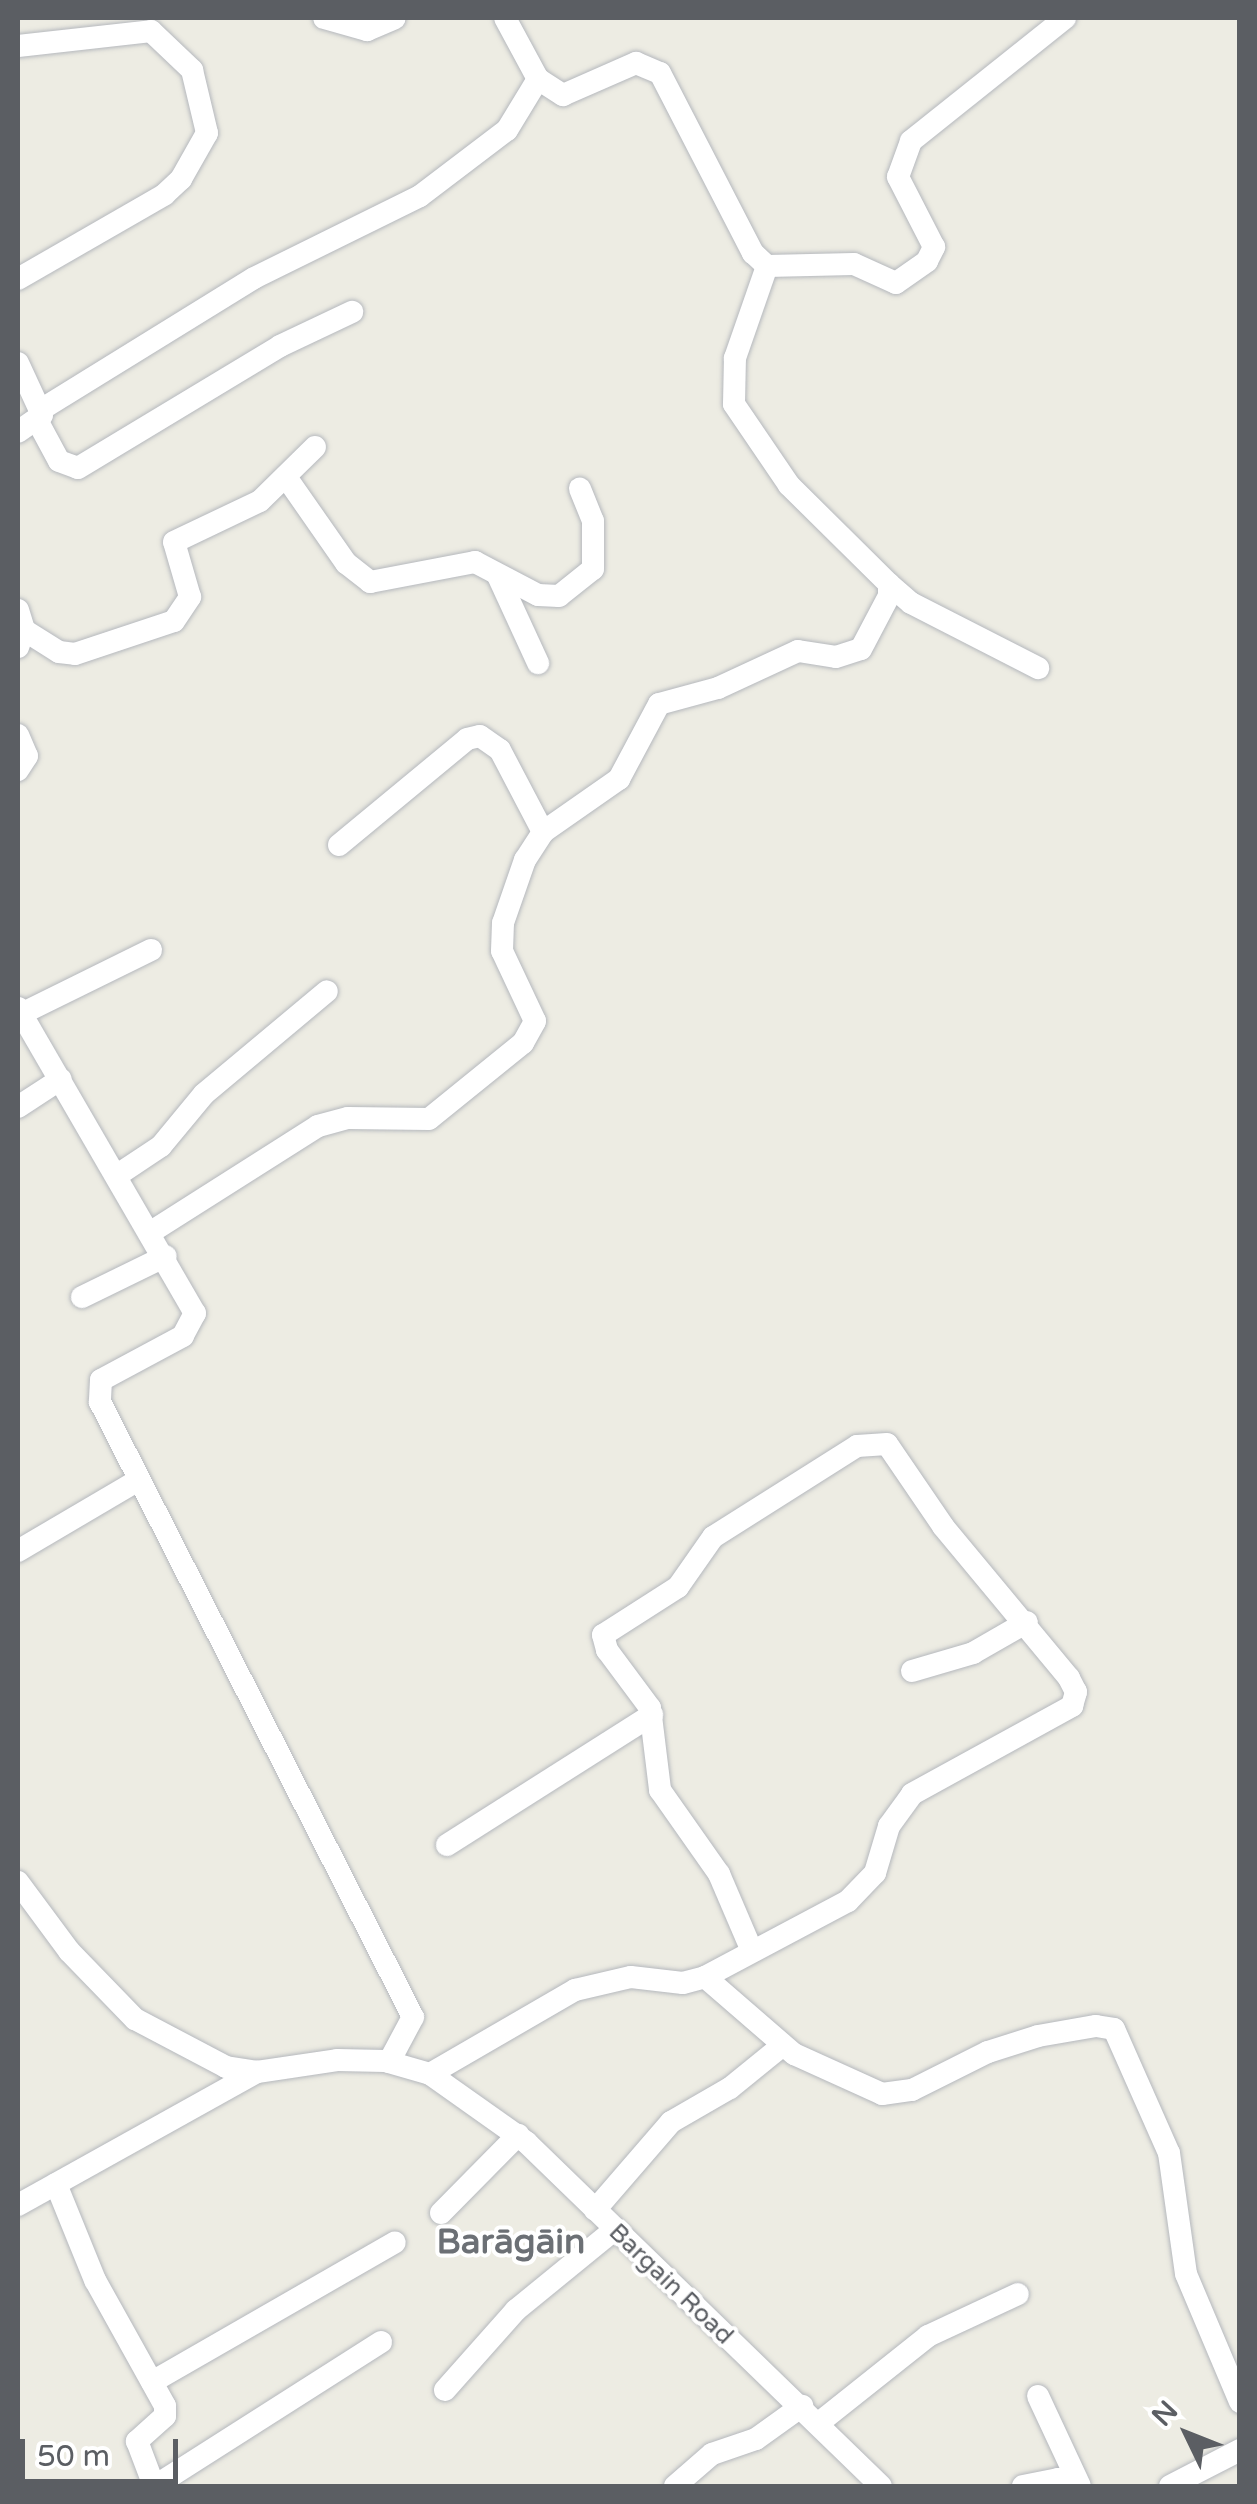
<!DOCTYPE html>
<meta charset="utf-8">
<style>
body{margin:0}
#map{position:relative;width:1257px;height:2504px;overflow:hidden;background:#edece3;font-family:"Varela Round",sans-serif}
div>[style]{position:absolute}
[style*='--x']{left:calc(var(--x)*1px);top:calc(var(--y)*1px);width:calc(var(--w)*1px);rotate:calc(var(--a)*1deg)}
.roads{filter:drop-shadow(0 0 2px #b5b8bd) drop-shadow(0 0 2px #b5b8bd)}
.street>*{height:22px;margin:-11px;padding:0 11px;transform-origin:11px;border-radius:11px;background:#fff}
span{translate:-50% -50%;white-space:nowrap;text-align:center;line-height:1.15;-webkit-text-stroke:8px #fff;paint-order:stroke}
.street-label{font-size:25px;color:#5b5e63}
.district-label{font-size:35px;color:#6c7075;font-weight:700}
.frame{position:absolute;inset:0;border:20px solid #5b5e63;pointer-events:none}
.north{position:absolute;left:1137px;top:2384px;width:100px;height:100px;-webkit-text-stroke:8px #fff;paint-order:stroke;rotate:313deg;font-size:28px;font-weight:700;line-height:40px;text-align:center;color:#5b5e63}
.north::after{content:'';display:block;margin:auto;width:35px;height:45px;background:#5b5e63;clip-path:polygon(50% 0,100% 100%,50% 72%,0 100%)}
.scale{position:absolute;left:20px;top:2439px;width:158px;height:45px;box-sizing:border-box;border:5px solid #5b5e63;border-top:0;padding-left:12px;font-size:30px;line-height:35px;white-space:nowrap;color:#5b5e63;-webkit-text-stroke:8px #fff;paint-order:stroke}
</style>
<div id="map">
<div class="roads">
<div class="street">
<i style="--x:324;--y:18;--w:45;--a:15.6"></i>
<i style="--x:367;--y:30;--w:30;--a:-23"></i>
<i style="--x:505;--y:18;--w:69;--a:61.6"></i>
<i style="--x:538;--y:79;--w:30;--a:33"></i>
<i style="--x:563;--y:95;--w:80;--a:-23.7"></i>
<i style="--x:636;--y:63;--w:26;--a:23"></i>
<i style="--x:660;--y:73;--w:203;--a:62.7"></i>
<i style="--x:753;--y:253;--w:19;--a:43"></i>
<i style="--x:767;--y:266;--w:87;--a:-1.3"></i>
<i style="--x:854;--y:264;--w:46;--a:24.3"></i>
<i style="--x:896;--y:283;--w:38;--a:-35"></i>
<i style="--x:927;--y:261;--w:16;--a:-63"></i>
<i style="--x:934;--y:247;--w:79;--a:-117.2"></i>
<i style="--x:898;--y:177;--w:38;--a:-70"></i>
<i style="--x:911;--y:141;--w:197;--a:-38.6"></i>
<i style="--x:18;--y:46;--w:134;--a:-6.4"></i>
<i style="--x:151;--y:31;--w:57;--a:43.6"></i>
<i style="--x:192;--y:70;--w:65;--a:76.6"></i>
<i style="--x:207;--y:133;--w:53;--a:119.5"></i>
<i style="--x:181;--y:179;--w:23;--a:137"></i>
<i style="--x:164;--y:195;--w:168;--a:150.1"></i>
<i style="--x:18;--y:363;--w:57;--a:65.2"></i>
<i style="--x:42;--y:415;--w:29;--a:145"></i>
<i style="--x:42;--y:409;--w:249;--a:-31.7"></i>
<i style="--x:254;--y:278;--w:185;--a:-26.3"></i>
<i style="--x:420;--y:196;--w:109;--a:-37.2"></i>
<i style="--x:507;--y:130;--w:60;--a:-58.7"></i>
<i style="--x:38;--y:422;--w:44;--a:61.7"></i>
<i style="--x:59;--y:461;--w:20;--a:20"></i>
<i style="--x:78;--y:468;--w:236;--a:-31.1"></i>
<i style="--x:280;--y:346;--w:80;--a:-25.3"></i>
<i style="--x:286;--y:477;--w:105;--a:55.1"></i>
<i style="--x:346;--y:563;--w:31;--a:38"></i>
<i style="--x:370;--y:582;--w:107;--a:-10.8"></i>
<i style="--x:475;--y:562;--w:71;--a:27.6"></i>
<i style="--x:538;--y:595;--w:21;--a:3"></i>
<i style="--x:559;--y:596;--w:43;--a:-38.5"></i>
<i style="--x:593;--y:569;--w:48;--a:-90"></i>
<i style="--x:593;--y:521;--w:35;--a:-112"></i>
<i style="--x:498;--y:576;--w:96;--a:65.3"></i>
<i style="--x:889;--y:584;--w:29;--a:41"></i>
<i style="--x:911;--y:603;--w:143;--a:27.1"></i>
<i style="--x:18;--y:610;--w:21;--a:73"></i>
<i style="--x:24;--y:630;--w:18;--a:109"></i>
<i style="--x:24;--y:630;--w:41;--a:32.2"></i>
<i style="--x:59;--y:652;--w:16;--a:7"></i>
<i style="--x:75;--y:654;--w:104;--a:-18.4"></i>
<i style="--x:174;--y:621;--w:29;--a:-56"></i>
<i style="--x:190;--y:597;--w:57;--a:-106.2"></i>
<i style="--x:174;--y:542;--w:95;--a:-25.5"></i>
<i style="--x:260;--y:501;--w:77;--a:-44.5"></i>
<i style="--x:18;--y:735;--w:23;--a:67"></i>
<i style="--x:27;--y:756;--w:17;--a:123"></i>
<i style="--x:339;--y:845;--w:166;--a:-39.6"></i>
<i style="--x:467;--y:739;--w:13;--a:-13"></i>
<i style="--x:480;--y:736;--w:24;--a:35"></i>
<i style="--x:500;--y:750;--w:93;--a:62.3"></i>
<i style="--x:18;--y:1008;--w:353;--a:59.9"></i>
<i style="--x:195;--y:1313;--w:26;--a:118"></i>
<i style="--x:183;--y:1336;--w:93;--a:151.8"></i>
<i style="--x:101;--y:1380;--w:22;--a:93"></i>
<i style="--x:100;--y:1402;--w:690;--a:63.03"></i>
<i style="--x:413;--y:2017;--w:51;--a:118.1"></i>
<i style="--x:21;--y:1014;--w:145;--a:-26.2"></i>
<i style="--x:18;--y:1107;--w:51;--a:-33.1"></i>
<i style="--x:116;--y:1176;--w:54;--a:-33.7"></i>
<i style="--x:161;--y:1146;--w:67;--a:-50.4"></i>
<i style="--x:204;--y:1094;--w:160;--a:-39.9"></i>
<i style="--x:151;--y:1232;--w:198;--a:-32.4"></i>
<i style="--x:318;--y:1126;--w:31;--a:-15"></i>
<i style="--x:348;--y:1118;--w:81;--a:0.7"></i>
<i style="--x:429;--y:1119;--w:121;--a:-39"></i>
<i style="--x:523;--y:1043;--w:25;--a:-61"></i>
<i style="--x:535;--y:1021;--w:77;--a:-115.2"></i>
<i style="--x:502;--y:951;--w:28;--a:-88"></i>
<i style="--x:503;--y:923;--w:67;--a:-70.8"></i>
<i style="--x:525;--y:860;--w:33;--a:-57"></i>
<i style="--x:543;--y:832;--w:93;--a:-34.9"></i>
<i style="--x:619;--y:779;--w:85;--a:-61.9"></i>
<i style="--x:659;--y:704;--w:61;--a:-15.2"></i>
<i style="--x:718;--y:688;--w:88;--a:-24.8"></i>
<i style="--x:798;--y:651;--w:38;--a:9"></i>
<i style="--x:836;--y:657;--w:26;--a:-18"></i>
<i style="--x:861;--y:649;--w:60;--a:-62.2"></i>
<i style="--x:889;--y:596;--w:12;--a:-90"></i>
<i style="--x:889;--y:584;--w:141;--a:-135.3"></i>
<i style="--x:789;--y:485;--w:98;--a:-124.2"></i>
<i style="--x:734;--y:404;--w:46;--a:-88.8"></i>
<i style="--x:735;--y:358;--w:97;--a:-70.8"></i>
<i style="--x:82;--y:1297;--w:93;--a:-26"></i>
<i style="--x:18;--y:1551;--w:138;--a:-30.5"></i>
<i style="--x:912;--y:1671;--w:64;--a:-16.4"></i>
<i style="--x:973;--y:1653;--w:62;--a:-29.9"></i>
<i style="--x:447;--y:1845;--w:243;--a:-32.4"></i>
<i style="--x:18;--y:1882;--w:86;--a:53.5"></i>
<i style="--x:69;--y:1951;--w:95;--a:45.9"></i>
<i style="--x:135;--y:2019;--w:103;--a:27.8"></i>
<i style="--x:226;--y:2067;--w:31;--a:9"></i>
<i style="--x:705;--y:1977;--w:118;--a:40.9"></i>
<i style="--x:794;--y:2054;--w:97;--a:24.4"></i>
<i style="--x:882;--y:2094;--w:30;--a:-8"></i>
<i style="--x:912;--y:2090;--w:85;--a:-26.6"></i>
<i style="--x:988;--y:2052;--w:52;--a:-17.7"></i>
<i style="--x:1038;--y:2036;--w:59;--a:-9.8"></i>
<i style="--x:1096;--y:2026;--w:18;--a:9"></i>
<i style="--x:1114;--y:2029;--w:136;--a:66.1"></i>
<i style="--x:1169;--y:2153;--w:122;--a:82"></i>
<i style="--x:1186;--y:2274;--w:139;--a:67.1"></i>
<i style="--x:430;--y:2074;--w:168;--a:-30.1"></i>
<i style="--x:575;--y:1990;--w:57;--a:-13.1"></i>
<i style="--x:631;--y:1977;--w:52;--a:6.6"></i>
<i style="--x:683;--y:1983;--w:23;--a:-15"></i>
<i style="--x:705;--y:1977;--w:162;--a:-28"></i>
<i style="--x:848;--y:1901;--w:39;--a:-46"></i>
<i style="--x:875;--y:1873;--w:49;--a:-73.4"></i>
<i style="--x:889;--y:1826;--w:39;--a:-54"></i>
<i style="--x:912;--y:1794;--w:183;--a:-28.8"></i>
<i style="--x:1072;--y:1706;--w:15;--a:-74"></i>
<i style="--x:1076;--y:1692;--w:16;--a:-117"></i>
<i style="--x:1069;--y:1678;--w:197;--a:-129.7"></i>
<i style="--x:943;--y:1526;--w:99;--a:-124.3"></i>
<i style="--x:887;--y:1444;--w:30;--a:176"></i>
<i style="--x:857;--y:1446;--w:170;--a:147.7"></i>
<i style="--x:713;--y:1537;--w:61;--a:125"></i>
<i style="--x:678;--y:1587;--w:89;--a:147.4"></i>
<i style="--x:603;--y:1635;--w:16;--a:75"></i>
<i style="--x:607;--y:1650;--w:72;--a:53.4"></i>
<i style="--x:650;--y:1708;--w:83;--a:83"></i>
<i style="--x:660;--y:1790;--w:103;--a:54.9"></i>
<i style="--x:719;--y:1874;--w:84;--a:66.8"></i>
<i style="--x:56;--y:2184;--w:104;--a:67.9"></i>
<i style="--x:95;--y:2280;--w:144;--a:60.9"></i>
<i style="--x:165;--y:2406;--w:10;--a:90"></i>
<i style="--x:165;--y:2416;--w:38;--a:138"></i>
<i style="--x:137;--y:2441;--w:48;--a:69.3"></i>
<i style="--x:18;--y:2205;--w:274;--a:-29.1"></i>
<i style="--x:257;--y:2072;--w:81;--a:-8.5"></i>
<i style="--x:337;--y:2060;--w:48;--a:1.2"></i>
<i style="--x:385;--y:2061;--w:47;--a:16.1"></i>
<i style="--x:430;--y:2074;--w:118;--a:35.3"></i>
<i style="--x:526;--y:2142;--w:494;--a:44.1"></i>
<i style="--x:595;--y:2210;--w:116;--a:-49.2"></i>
<i style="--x:671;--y:2122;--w:68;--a:-30"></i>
<i style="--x:730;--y:2088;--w:68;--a:-39.1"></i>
<i style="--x:441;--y:2213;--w:110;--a:-45.4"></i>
<i style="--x:152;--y:2382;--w:280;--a:-29.9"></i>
<i style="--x:445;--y:2390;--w:107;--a:-48.4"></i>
<i style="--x:516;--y:2310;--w:127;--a:-39.2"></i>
<i style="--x:1038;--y:2396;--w:99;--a:65"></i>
<i style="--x:820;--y:2422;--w:138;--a:-38.5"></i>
<i style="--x:928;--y:2336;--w:99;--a:-25"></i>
<i style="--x:155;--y:2486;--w:268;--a:-32.5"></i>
<i style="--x:675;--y:2486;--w:49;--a:-40.9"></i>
<i style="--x:712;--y:2454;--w:46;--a:-18.8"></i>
<i style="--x:756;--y:2439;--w:57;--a:-35.7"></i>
<i style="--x:1023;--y:2486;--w:36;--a:-11"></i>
<i style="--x:1058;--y:2479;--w:20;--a:20"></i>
<i style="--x:1170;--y:2486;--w:79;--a:-27.2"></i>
</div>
</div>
<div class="street-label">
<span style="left:671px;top:2284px;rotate:44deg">Bargain Road</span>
</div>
<div class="district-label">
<span style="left:511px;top:2242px">Barāgāin</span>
</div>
<div class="frame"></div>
<div class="north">N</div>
<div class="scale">50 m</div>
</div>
